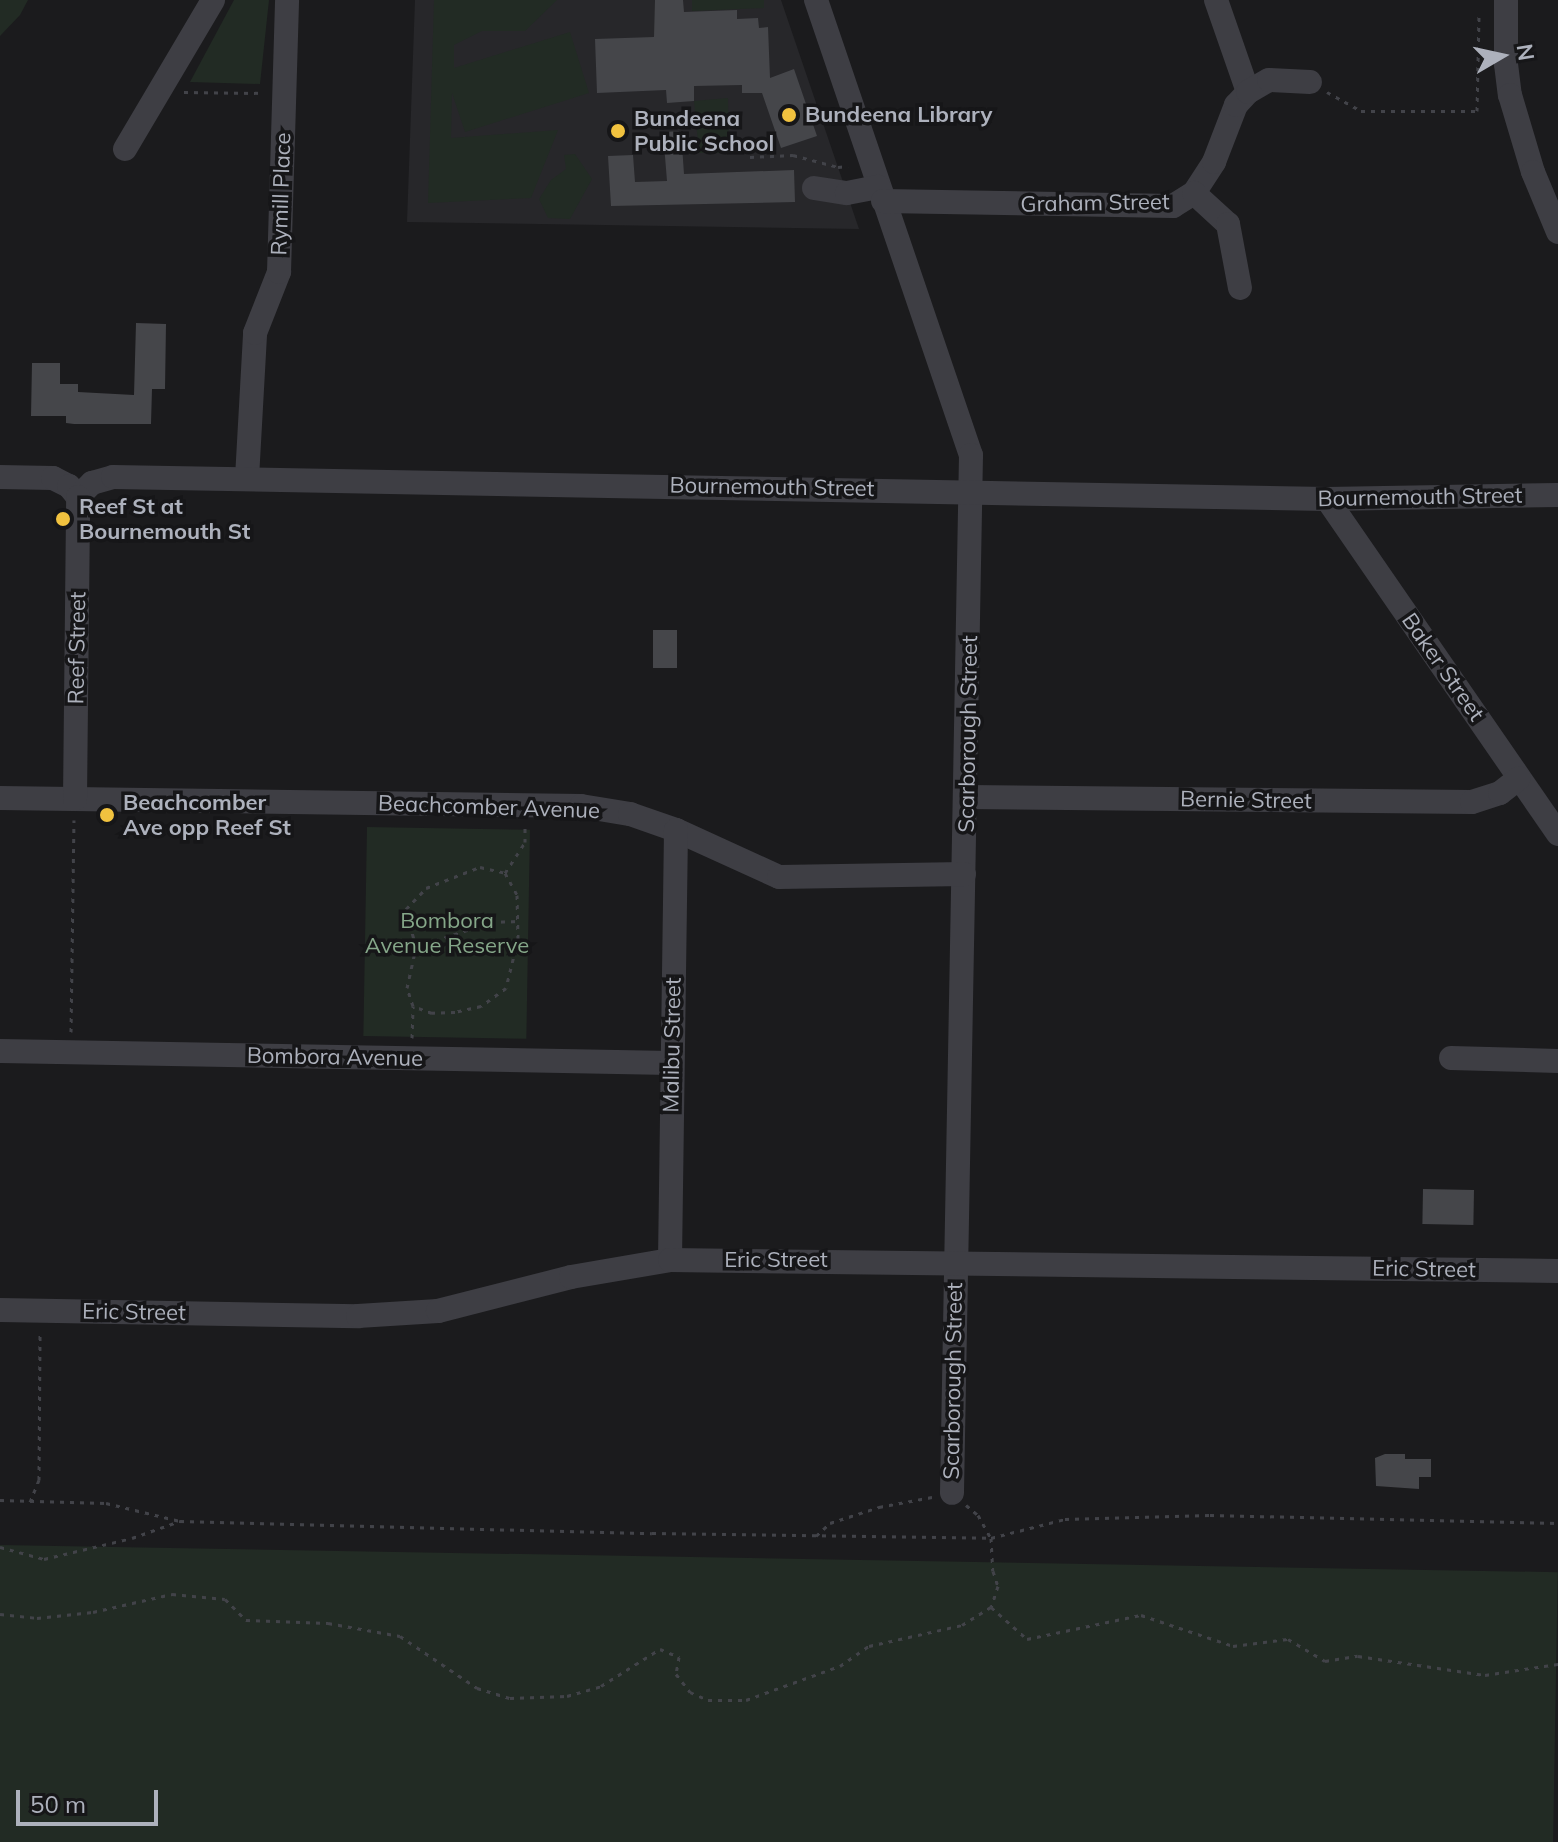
<!DOCTYPE html>
<style>
body{margin:0}
#map{position:relative;width:1558px;height:1842px;overflow:hidden;background:#1b1b1d;font-family:Mulish,sans-serif}
div>[style]{position:absolute}
[style*='--x']{left:calc(var(--x)*1px);top:calc(var(--y)*1px);width:calc(var(--w)*1px);rotate:calc(var(--a)*1deg)}
.built>*{inset:0;background:#27272a}
.green>*{inset:0;background:#222b24;transform-origin:0 0}
.building>*{inset:0;background:#45464a;transform-origin:0 0}
.path>*{height:3px;margin-top:-1.5px;transform-origin:0;background:repeating-linear-gradient(90deg,#424349 0 4px,transparent 0 10px)}
.minor>*{height:24px;margin:-12px;padding:0 12px;transform-origin:12px;border-radius:12px;background:#3e3e44}
.dots>*{width:22px;height:22px;translate:-50% -50%;box-sizing:border-box;border:4px solid #161618;border-radius:50%}
span{translate:-50% -50%;white-space:nowrap;text-align:center;line-height:1.15;-webkit-text-stroke:7px #161618;paint-order:stroke}
.poi-label{font-size:22px;color:#adb1bc;font-weight:700}
.left{translate:0 -50%;text-align:left}
.street-label{font-size:22px;color:#adb1bc}
.park-label{font-size:22px;color:#85a789}
.north{position:absolute;left:1462px;top:16px;width:80px;height:80px;-webkit-text-stroke:6px #161618;paint-order:stroke;rotate:81deg;font-size:22px;font-weight:700;line-height:32px;text-align:center;color:#adb1bc}
.north::after{content:'';display:block;margin:auto;width:28px;height:36px;background:#adb1bc;clip-path:polygon(50% 0,100% 100%,50% 72%,0 100%)}
.scale{position:absolute;left:16px;top:1790px;width:142px;height:36px;box-sizing:border-box;border:4px solid #adb1bc;border-top:0;padding-left:10px;font-size:24px;line-height:28px;white-space:nowrap;color:#adb1bc;-webkit-text-stroke:6px #161618;paint-order:stroke}
</style>
<div id="map">
<div class="built">
<i style="clip-path:polygon(415px 0,781px 0,859px 229px,407px 222px)"></i>
</div>
<div class="green">
<i style="clip-path:polygon(0 0,28px 0,20px 15px,0 36px)"></i>
<i style="clip-path:polygon(234px 0,269px 0,260px 84px,190px 82px)"></i>
<i style="clip-path:polygon(434px 0,557px 0,525px 31px,482px 31px,454px 45px,454px 68px,570px 32px,589px 93px,465px 132px,452px 93px,451px 138px,558px 130px,531px 198px,428px 203px)"></i>
<i style="clip-path:polygon(692px 0,764px 0,764px 8px,692px 11px)"></i>
<i style="clip-path:polygon(728px 98px,729px 153px,699px 153px,694px 101px)"></i>
<i style="clip-path:polygon(575px 154px,592px 179px,570px 219px,548px 218px,539px 199px,551px 180px,566px 169px,564px 155px)"></i>
<i style="left:367px;top:827px;width:163px;height:209px;rotate:1deg"></i>
<i style="left:0;top:1545px;width:1558px;height:297px;rotate:1deg"></i>
</div>
<div class="building">
<i style="clip-path:polygon(655px 0,683px 0,684px 12px,737px 10px,737px 19px,758px 18px,759px 28px,768px 27px,770px 78px,794px 69px,817px 136px,781px 148px,762px 93px,742px 93px,742px 85px,694px 86px,694px 101px,667px 103px,666px 90px,597px 93px,595px 39px,654px 37px)"></i>
<i style="clip-path:polygon(681px 131px,684px 174px,794px 170px,795px 202px,611px 206px,608px 156px,633px 155px,635px 182px,667px 181px,663px 132px)"></i>
<i style="clip-path:polygon(136px 323px,166px 324px,165px 389px,152px 389px,151px 424px,74px 424px,66px 423px,66px 416px,31px 416px,32px 363px,60px 363px,60px 384px,78px 384px,78px 392px,134px 395px)"></i>
<i style="left:653px;top:630px;width:24px;height:38px"></i>
<i style="left:1423px;top:1189px;width:51px;height:35px;rotate:1deg"></i>
<i style="clip-path:polygon(1385px 1454px,1405px 1454px,1405px 1459px,1431px 1459px,1431px 1477px,1419px 1477px,1419px 1489px,1376px 1486px,1375px 1458px)"></i>
</div>
<div class="path">
<i style="--x:184;--y:92;--w:80;--a:0.7"></i>
<i style="--x:1327;--y:92;--w:39;--a:29"></i>
<i style="--x:1361;--y:111;--w:116;--a:0"></i>
<i style="--x:1477;--y:111;--w:97;--a:-88.8"></i>
<i style="--x:750;--y:157;--w:43;--a:-2.7"></i>
<i style="--x:793;--y:155;--w:47;--a:14.9"></i>
<i style="--x:838;--y:167;--w:10;--a:-6"></i>
<i style="--x:480;--y:867;--w:26;--a:13"></i>
<i style="--x:505;--y:873;--w:25;--a:61"></i>
<i style="--x:517;--y:895;--w:44;--a:88.7"></i>
<i style="--x:518;--y:939;--w:50;--a:103.8"></i>
<i style="--x:506;--y:988;--w:31;--a:144"></i>
<i style="--x:481;--y:1006;--w:27;--a:167"></i>
<i style="--x:455;--y:1012;--w:23;--a:178"></i>
<i style="--x:432;--y:1013;--w:20;--a:-160"></i>
<i style="--x:413;--y:1006;--w:19;--a:-108"></i>
<i style="--x:407;--y:988;--w:42;--a:-77.6"></i>
<i style="--x:416;--y:947;--w:39;--a:-105"></i>
<i style="--x:406;--y:909;--w:29;--a:-46"></i>
<i style="--x:426;--y:888;--w:58;--a:-21.3"></i>
<i style="--x:505;--y:873;--w:37;--a:-57"></i>
<i style="--x:525;--y:842;--w:15;--a:-90"></i>
<i style="--x:416;--y:947;--w:79;--a:-18.4"></i>
<i style="--x:491;--y:922;--w:27;--a:-2"></i>
<i style="--x:71;--y:1032;--w:212;--a:-89.2"></i>
<i style="--x:412;--y:1038;--w:32;--a:-88"></i>
<i style="--x:0;--y:1500;--w:106;--a:1.6"></i>
<i style="--x:106;--y:1503;--w:76;--a:13.7"></i>
<i style="--x:180;--y:1521;--w:472;--a:1.5"></i>
<i style="--x:652;--y:1533;--w:339;--a:0.8"></i>
<i style="--x:991;--y:1538;--w:76;--a:-14.4"></i>
<i style="--x:1065;--y:1519;--w:145;--a:-1.6"></i>
<i style="--x:1210;--y:1515;--w:348;--a:1.3"></i>
<i style="--x:30;--y:1502;--w:24;--a:-68"></i>
<i style="--x:39;--y:1480;--w:149;--a:-89.6"></i>
<i style="--x:966;--y:1505;--w:16;--a:40"></i>
<i style="--x:978;--y:1515;--w:26;--a:61"></i>
<i style="--x:991;--y:1538;--w:33;--a:87"></i>
<i style="--x:993;--y:1571;--w:16;--a:72"></i>
<i style="--x:998;--y:1586;--w:22;--a:108"></i>
<i style="--x:991;--y:1607;--w:48;--a:41.6"></i>
<i style="--x:1027;--y:1639;--w:116;--a:-11.9"></i>
<i style="--x:1141;--y:1615;--w:97;--a:18.6"></i>
<i style="--x:1233;--y:1646;--w:55;--a:-7.3"></i>
<i style="--x:1288;--y:1639;--w:43;--a:30.7"></i>
<i style="--x:1325;--y:1661;--w:33;--a:-9"></i>
<i style="--x:1358;--y:1656;--w:128;--a:8.5"></i>
<i style="--x:1485;--y:1675;--w:74;--a:-8.6"></i>
<i style="--x:816;--y:1536;--w:19;--a:-43"></i>
<i style="--x:830;--y:1523;--w:52;--a:-18.1"></i>
<i style="--x:879;--y:1507;--w:54;--a:-10.7"></i>
<i style="--x:0;--y:1547;--w:46;--a:15.3"></i>
<i style="--x:44;--y:1559;--w:90;--a:-13.4"></i>
<i style="--x:132;--y:1538;--w:51;--a:-19.5"></i>
<i style="--x:0;--y:1614;--w:37;--a:6"></i>
<i style="--x:37;--y:1618;--w:56;--a:-6.1"></i>
<i style="--x:93;--y:1612;--w:81;--a:-12.8"></i>
<i style="--x:172;--y:1594;--w:53;--a:5.4"></i>
<i style="--x:225;--y:1599;--w:30;--a:45"></i>
<i style="--x:246;--y:1620;--w:82;--a:2.1"></i>
<i style="--x:328;--y:1623;--w:73;--a:10.2"></i>
<i style="--x:400;--y:1636;--w:93;--a:34"></i>
<i style="--x:477;--y:1688;--w:34;--a:17"></i>
<i style="--x:510;--y:1698;--w:57;--a:-2"></i>
<i style="--x:567;--y:1696;--w:35;--a:-16"></i>
<i style="--x:601;--y:1686;--w:70;--a:-32.1"></i>
<i style="--x:660;--y:1649;--w:21;--a:23"></i>
<i style="--x:679;--y:1657;--w:17;--a:100"></i>
<i style="--x:676;--y:1674;--w:23;--a:52"></i>
<i style="--x:690;--y:1692;--w:20;--a:24"></i>
<i style="--x:708;--y:1700;--w:38;--a:0"></i>
<i style="--x:746;--y:1700;--w:100;--a:-19.9"></i>
<i style="--x:840;--y:1666;--w:35;--a:-35"></i>
<i style="--x:869;--y:1646;--w:95;--a:-12.7"></i>
<i style="--x:962;--y:1625;--w:34;--a:-32"></i>
</div>
<div class="minor">
<i style="--x:816;--y:0;--w:481;--a:71.2"></i>
<i style="--x:971;--y:455;--w:1038;--a:91.05"></i>
<i style="--x:1216;--y:0;--w:97;--a:70.8"></i>
<i style="--x:1506;--y:0;--w:64;--a:90"></i>
<i style="--x:1506;--y:64;--w:31;--a:83"></i>
<i style="--x:1510;--y:95;--w:80;--a:73.4"></i>
<i style="--x:1533;--y:172;--w:65;--a:67.4"></i>
<i style="--x:125;--y:149;--w:173;--a:-59.4"></i>
<i style="--x:814;--y:188;--w:33;--a:9"></i>
<i style="--x:847;--y:193;--w:32;--a:-11"></i>
<i style="--x:1194;--y:193;--w:37;--a:-57"></i>
<i style="--x:1214;--y:162;--w:61;--a:-68.9"></i>
<i style="--x:1236;--y:105;--w:18;--a:-47"></i>
<i style="--x:1248;--y:92;--w:24;--a:-30"></i>
<i style="--x:1269;--y:80;--w:41;--a:2.8"></i>
<i style="--x:883;--y:201;--w:290;--a:1"></i>
<i style="--x:1173;--y:206;--w:25;--a:-32"></i>
<i style="--x:1194;--y:193;--w:46;--a:42.4"></i>
<i style="--x:1228;--y:224;--w:65;--a:79.4"></i>
<i style="--x:0;--y:477;--w:53;--a:1.1"></i>
<i style="--x:53;--y:478;--w:18;--a:27"></i>
<i style="--x:69;--y:486;--w:14;--a:51"></i>
<i style="--x:247;--y:478;--w:145;--a:-86.8"></i>
<i style="--x:255;--y:333;--w:66;--a:-68.5"></i>
<i style="--x:279;--y:272;--w:272;--a:-88.3"></i>
<i style="--x:78;--y:497;--w:20;--a:-45"></i>
<i style="--x:92;--y:483;--w:22;--a:-16"></i>
<i style="--x:113;--y:477;--w:1214;--a:1.04"></i>
<i style="--x:1327;--y:499;--w:231;--a:-1"></i>
<i style="--x:1327;--y:499;--w:407;--a:55.4"></i>
<i style="--x:967;--y:797;--w:505;--a:0.57"></i>
<i style="--x:1472;--y:802;--w:29;--a:-18"></i>
<i style="--x:1500;--y:793;--w:24;--a:-38"></i>
<i style="--x:0;--y:798;--w:581;--a:0.79"></i>
<i style="--x:581;--y:806;--w:50;--a:9.3"></i>
<i style="--x:630;--y:814;--w:49;--a:19.2"></i>
<i style="--x:676;--y:830;--w:113;--a:24.5"></i>
<i style="--x:779;--y:877;--w:185;--a:-0.9"></i>
<i style="--x:75;--y:799;--w:302;--a:-89.4"></i>
<i style="--x:0;--y:1051;--w:671;--a:1.02"></i>
<i style="--x:1451;--y:1058;--w:107;--a:1.6"></i>
<i style="--x:670;--y:1260;--w:430;--a:-89.2"></i>
<i style="--x:0;--y:1310;--w:358;--a:1"></i>
<i style="--x:358;--y:1316;--w:80;--a:-3.6"></i>
<i style="--x:438;--y:1311;--w:137;--a:-14.3"></i>
<i style="--x:571;--y:1277;--w:100;--a:-9.7"></i>
<i style="--x:670;--y:1260;--w:888;--a:0.71"></i>
</div>
<div class="dots">
<i style="left:789px;top:115px;background:#f1c23f"></i>
<i style="left:618px;top:131px;background:#f1c23f"></i>
<i style="left:63px;top:519px;background:#f1c23f"></i>
<i style="left:107px;top:815px;background:#f1c23f"></i>
</div>
<div class="poi-label">
<span class="left" style="left:805px;top:115px">Bundeena Library</span>
<span class="left" style="left:634px;top:131px">Bundeena<br>Public School</span>
<span class="left" style="left:79px;top:519px">Reef St at<br>Bournemouth St</span>
<span class="left" style="left:123px;top:815px">Beachcomber<br>Ave opp Reef St</span>
</div>
<div class="street-label">
<span style="left:281px;top:194px;rotate:-88deg">Rymill Place</span>
<span style="left:1095px;top:203px;rotate:-1deg">Graham Street</span>
<span style="left:772px;top:487px;rotate:1deg">Bournemouth Street</span>
<span style="left:1420px;top:497px;rotate:-1deg">Bournemouth Street</span>
<span style="left:77px;top:648px;rotate:-89deg">Reef Street</span>
<span style="left:1443px;top:667px;rotate:55deg">Baker Street</span>
<span style="left:968px;top:734px;rotate:-89deg">Scarborough Street</span>
<span style="left:1246px;top:800px;rotate:1deg">Bernie Street</span>
<span style="left:489px;top:807px;rotate:2deg">Beachcomber Avenue</span>
<span style="left:672px;top:1045px;rotate:-89deg">Malibu Street</span>
<span style="left:335px;top:1057px;rotate:1deg">Bombora Avenue</span>
<span style="left:776px;top:1260px">Eric Street</span>
<span style="left:1424px;top:1269px;rotate:1deg">Eric Street</span>
<span style="left:134px;top:1312px;rotate:1deg">Eric Street</span>
<span style="left:953px;top:1381px;rotate:-89deg">Scarborough Street</span>
</div>
<div class="park-label">
<span style="left:447px;top:933px">Bombora<br>Avenue Reserve</span>
</div>
<div class="north">N</div>
<div class="scale">50 m</div>
</div>
